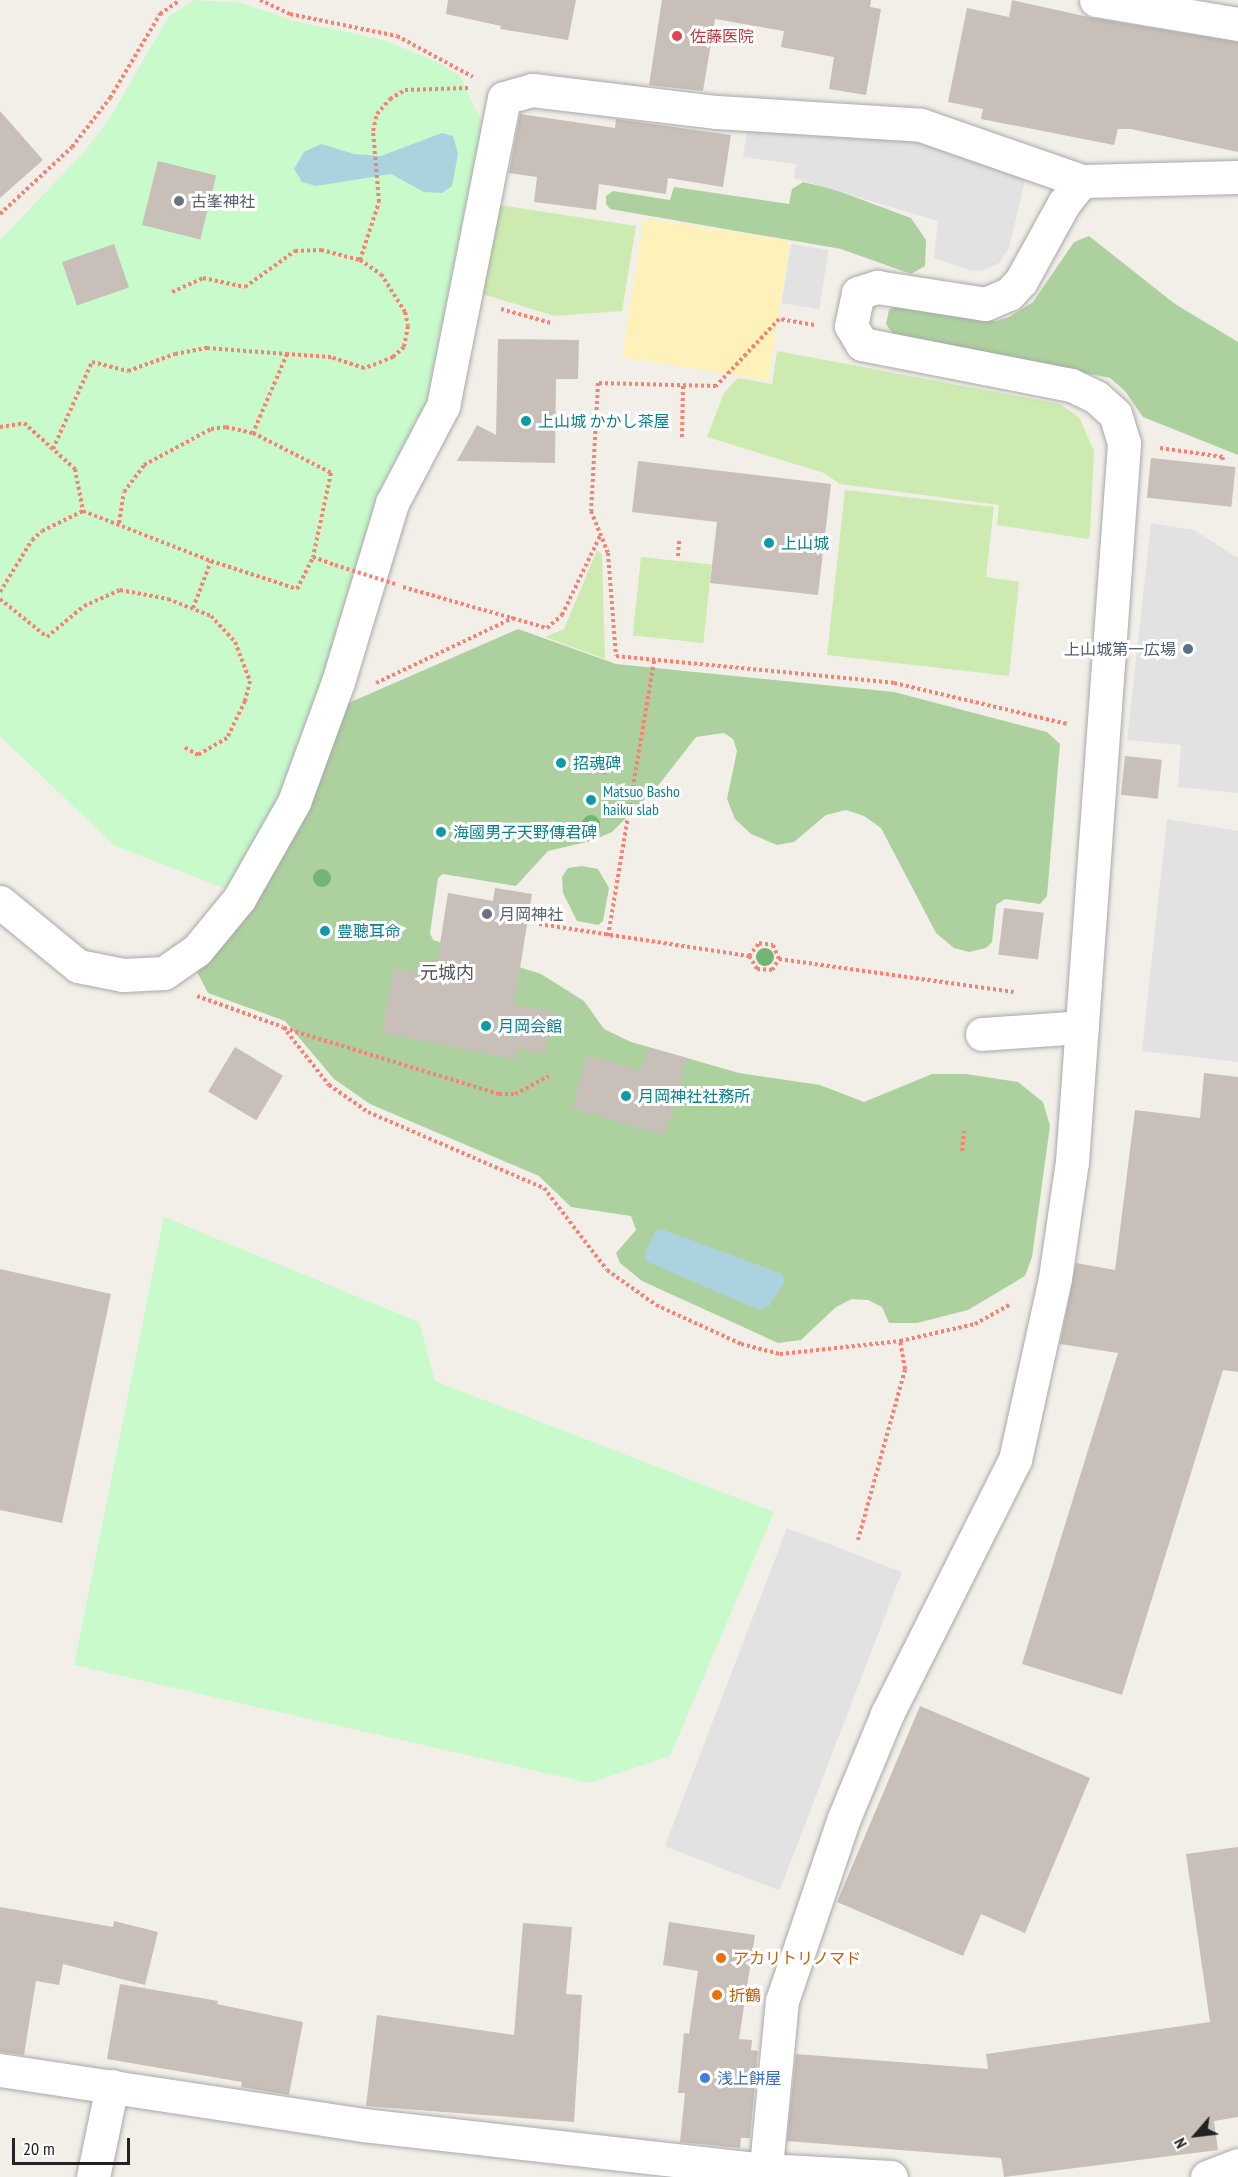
<!DOCTYPE html>
<meta charset="utf-8">
<style>
body{margin:0}
#map{position:relative;width:1238px;height:2177px;overflow:hidden;background:#f2efe9;font-family:"PT Sans Narrow","Noto Sans JP",sans-serif}
div>[style]{position:absolute}
[style*='--x']{left:calc(var(--x)*1px);top:calc(var(--y)*1px);width:calc(var(--w)*1px);rotate:calc(var(--a)*1deg)}
.grass>*{inset:0;background:#cdebb0;transform-origin:0 0}
.forest>*{inset:0;background:#add19e}
.sand>*{inset:0;background:#fff1ba;transform-origin:0 0}
.park>*{inset:0;background:#c8facc}
.parking>*{inset:0;background:#e2e2e2;transform-origin:0 0}
.water>*{inset:0;background:#aad3df}
.building>*{inset:0;background:#c7bfb8;transform-origin:0 0}
.path>*{height:4px;margin-top:-2px;transform-origin:0;background:repeating-linear-gradient(90deg,#fa8072 0 3px,transparent 0 6px)}
.roads{filter:drop-shadow(0 0 2px #a9a9a9) drop-shadow(0 0 2px #a9a9a9)}
.minor>*{height:33px;margin:-16.5px;padding:0 16.5px;transform-origin:16.5px;border-radius:16.5px;background:#fff}
.path-bridge>*{height:4px;margin-top:-2px;transform-origin:0;background:repeating-linear-gradient(90deg,#fa8072 0 3px,transparent 0 6px)}
.trees>*{width:18px;height:18px;margin:-9px;border-radius:50%;background:#74b475}
.dots>*{width:16px;height:16px;translate:-50% -50%;box-sizing:border-box;border:3px solid #fff;border-radius:50%}
span{translate:-50% -50%;white-space:nowrap;text-align:center;line-height:1.15;-webkit-text-stroke:6px #fff;paint-order:stroke}
.health-label{font-size:16px;color:#be3a42}
.left{translate:0 -50%;text-align:left}
.worship-label{font-size:16px;color:#5b616d}
.culture-label{font-size:16px;color:#0d838f}
.service-label{font-size:16px;color:#4e5e75}
.right{translate:-100% -50%;text-align:right}
.food-label{font-size:16px;color:#c56008}
.shop-label{font-size:16px;color:#366cbe}
.neighbourhood-label{font-size:18px;color:#555}
.north{position:absolute;left:1166px;top:2105px;width:60px;height:60px;-webkit-text-stroke:4px #fff;paint-order:stroke;rotate:242deg;font-size:16px;font-weight:700;line-height:24px;text-align:center;color:#222}
.north::after{content:'';display:block;margin:auto;width:21px;height:27px;background:#222;clip-path:polygon(50% 0,100% 100%,50% 72%,0 100%)}
.scale{position:absolute;left:12px;top:2138px;width:118px;height:27px;box-sizing:border-box;border:3px solid #222;border-top:0;padding-left:8px;font-size:18px;line-height:21px;white-space:nowrap;color:#222;-webkit-text-stroke:4px #fff;paint-order:stroke}
</style>
<div id="map">
<div class="grass">
<i style="clip-path:polygon(500px 205px,636px 226px,622px 311px,555px 316px,479px 293px)"></i>
<i style="clip-path:polygon(777px 351px,1060px 404px,1079px 417px,1094px 451px,1090px 535px,1088px 539px,997px 525px,999px 505px,840px 484px,824px 473px,707px 437px,724px 393px,738px 378px,772px 384px)"></i>
<i style="clip-path:polygon(845px 490px,994px 507px,986px 577px,1019px 582px,1009px 676px,827px 655px)"></i>
<i style="clip-path:polygon(597px 550px,602px 554px,605px 659px,545px 637px,564px 629px)"></i>
<i style="left:641px;top:557px;width:71px;height:79px;rotate:6deg"></i>
</div>
<div class="forest">
<i style="clip-path:polygon(803px 182px,833px 189px,911px 218px,926px 240px,925px 266px,911px 274px,841px 249px,610px 209px,606px 204px,606px 196px,613px 191px,670px 200px,674px 187px,789px 204px,792px 189px)"></i>
<i style="clip-path:polygon(1089px 236px,1175px 304px,1238px 342px,1238px 455px,1143px 417px,1125px 391px,1110px 378px,894px 335px,886px 324px,889px 310px,900px 304px,996px 321px,1009px 317px,1033px 302px,1074px 242px)"></i>
<i style="clip-path:polygon(518px 629px,616px 664px,894px 692px,1047px 732px,1060px 744px,1047px 896px,1040px 904px,1005px 899px,996px 905px,992px 942px,986px 948px,969px 952px,954px 948px,936px 933px,881px 828px,864px 816px,846px 810px,826px 815px,794px 842px,777px 845px,751px 834px,735px 819px,727px 799px,737px 751px,733px 739px,724px 733px,696px 737px,657px 787px,612px 832px,591px 841px,548px 851px,516px 886px,443px 874px,438px 878px,430px 933px,433px 940px,541px 974px,584px 1001px,604px 1029px,631px 1042px,739px 1073px,820px 1085px,864px 1102px,932px 1074px,966px 1074px,1018px 1082px,1043px 1102px,1050px 1126px,1032px 1257px,1025px 1276px,968px 1310px,917px 1323px,889px 1323px,882px 1307px,868px 1300px,852px 1299px,836px 1307px,801px 1340px,778px 1343px,642px 1281px,620px 1263px,616px 1253px,636px 1230px,631px 1216px,571px 1207px,539px 1176px,370px 1104px,334px 1079px,285px 1021px,208px 993px,194px 966px,344px 705px)"></i>
<i style="clip-path:polygon(582px 866px,598px 869px,609px 888px,603px 921px,598px 925px,577px 921px,563px 893px,562px 877px,568px 868px)"></i>
</div>
<div class="sand">
<i style="left:644px;top:218px;width:148px;height:141px;rotate:9deg"></i>
</div>
<div class="park">
<i style="clip-path:polygon(195px 0,242px 3px,294px 21px,384px 40px,437px 62px,460px 76px,482px 123px,434px 396px,276px 806px,229px 890px,115px 846px,0 736px,0 240px,85px 151px,111px 116px,169px 16px)"></i>
<i style="clip-path:polygon(164px 1217px,419px 1322px,435px 1381px,774px 1512px,670px 1756px,589px 1783px,74px 1665px)"></i>
</div>
<div class="parking">
<i style="clip-path:polygon(748px 123px,918px 138px,1026px 176px,1009px 248px,999px 263px,984px 270px,972px 271px,934px 258px,938px 221px,794px 178px,796px 164px,743px 157px)"></i>
<i style="left:791px;top:244px;width:38px;height:60px;rotate:9deg"></i>
<i style="clip-path:polygon(1151px 523px,1194px 530px,1238px 558px,1238px 793px,1178px 787px,1181px 745px,1127px 740px)"></i>
<i style="clip-path:polygon(1167px 819px,1238px 831px,1238px 1062px,1142px 1051px)"></i>
<i style="left:787px;top:1528px;width:123px;height:341px;rotate:21deg"></i>
</div>
<div class="water">
<i style="clip-path:polygon(442px 133px,453px 136px,458px 154px,452px 186px,442px 193px,424px 192px,391px 174px,316px 186px,302px 182px,294px 169px,304px 152px,321px 144px,354px 154px,381px 156px)"></i>
<i style="clip-path:polygon(661px 1229px,782px 1274px,785px 1282px,769px 1306px,759px 1310px,646px 1261px,645px 1252px,655px 1232px)"></i>
</div>
<div class="building">
<i style="clip-path:polygon(448px 0,576px 0,568px 40px,500px 29px,501px 26px,446px 14px)"></i>
<i style="clip-path:polygon(662px 0,871px 0,870px 7px,881px 9px,866px 95px,829px 89px,834px 57px,781px 47px,784px 31px,715px 19px,703px 91px,649px 85px)"></i>
<i style="clip-path:polygon(1012px 0,1093px 18px,1238px 42px,1238px 152px,1131px 129px,1118px 129px,1114px 145px,981px 119px,983px 109px,948px 102px,967px 8px,1009px 17px)"></i>
<i style="clip-path:polygon(0 111px,43px 160px,0 198px)"></i>
<i style="clip-path:polygon(520px 114px,615px 128px,616px 119px,731px 135px,723px 187px,668px 178px,666px 194px,599px 184px,596px 210px,534px 202px,537px 177px,509px 173px)"></i>
<i style="left:158px;top:161px;width:60px;height:66px;rotate:14deg"></i>
<i style="left:114px;top:244px;width:46px;height:55px;rotate:71deg"></i>
<i style="clip-path:polygon(498px 339px,579px 340px,578px 379px,556px 379px,555px 463px,457px 461px,477px 425px,496px 435px)"></i>
<i style="left:1151px;top:458px;width:85px;height:40px;rotate:6deg"></i>
<i style="clip-path:polygon(638px 461px,831px 484px,818px 595px,710px 583px,717px 522px,632px 512px)"></i>
<i style="left:1125px;top:756px;width:37px;height:39px;rotate:6deg"></i>
<i style="clip-path:polygon(495px 888px,532px 894px,514px 1005px,553px 1012px,545px 1054px,517px 1049px,515px 1059px,382px 1033px,394px 968px,435px 975px,448px 893px,493px 901px)"></i>
<i style="left:1004px;top:908px;width:40px;height:47px;rotate:7deg"></i>
<i style="left:235px;top:1047px;width:56px;height:52px;rotate:31deg"></i>
<i style="clip-path:polygon(648px 1047px,687px 1058px,665px 1135px,572px 1108px,587px 1055px,641px 1071px)"></i>
<i style="clip-path:polygon(1204px 1073px,1238px 1077px,1238px 1372px,1223px 1370px,1122px 1695px,1022px 1664px,1118px 1353px,1060px 1344px,1076px 1263px,1115px 1270px,1135px 1110px,1200px 1118px)"></i>
<i style="clip-path:polygon(0 1269px,111px 1294px,62px 1523px,0 1510px)"></i>
<i style="clip-path:polygon(920px 1706px,1090px 1778px,1025px 1933px,981px 1914px,963px 1956px,837px 1902px)"></i>
<i style="clip-path:polygon(1238px 1847px,1238px 2117px,1214px 2121px,1218px 2150px,1004px 2177px,1001px 2158px,787px 2141px,796px 2054px,988px 2069px,986px 2054px,1210px 2022px,1186px 1854px)"></i>
<i style="clip-path:polygon(0 1907px,113px 1927px,114px 1921px,158px 1932px,145px 1985px,63px 1964px,59px 1985px,36px 1981px,24px 2055px,0 2052px)"></i>
<i style="clip-path:polygon(669px 1922px,755px 1935px,739px 2039px,752px 2040px,751px 2050px,758px 2051px,750px 2138px,741px 2138px,740px 2148px,680px 2142px,685px 2093px,678px 2093px,684px 2033px,689px 2034px,698px 1971px,663px 1965px)"></i>
<i style="clip-path:polygon(523px 1923px,572px 1927px,566px 1994px,582px 1995px,574px 2122px,366px 2106px,377px 2015px,514px 2035px)"></i>
<i style="clip-path:polygon(120px 1984px,218px 2001px,217px 2004px,303px 2022px,289px 2095px,241px 2087px,242px 2082px,107px 2059px)"></i>
</div>
<div class="path">
<i style="--x:260;--y:0;--w:33;--a:25"></i>
<i style="--x:290;--y:14;--w:109;--a:11.6"></i>
<i style="--x:397;--y:36;--w:86;--a:28.3"></i>
<i style="--x:0;--y:214;--w:98;--a:-42.9"></i>
<i style="--x:72;--y:147;--w:62;--a:-52.2"></i>
<i style="--x:110;--y:98;--w:98;--a:-59.2"></i>
<i style="--x:160;--y:14;--w:24;--a:-35"></i>
<i style="--x:360;--y:260;--w:61;--a:-71.9"></i>
<i style="--x:379;--y:202;--w:71;--a:-94.8"></i>
<i style="--x:373;--y:131;--w:17;--a:-77"></i>
<i style="--x:377;--y:114;--w:20;--a:-49"></i>
<i style="--x:390;--y:99;--w:17;--a:-31"></i>
<i style="--x:405;--y:90;--w:64;--a:-1.8"></i>
<i style="--x:172;--y:292;--w:34;--a:-24"></i>
<i style="--x:203;--y:278;--w:43;--a:12.1"></i>
<i style="--x:245;--y:287;--w:62;--a:-35.8"></i>
<i style="--x:295;--y:251;--w:26;--a:-2"></i>
<i style="--x:321;--y:250;--w:40;--a:14.4"></i>
<i style="--x:360;--y:260;--w:25;--a:34"></i>
<i style="--x:381;--y:274;--w:45;--a:57.7"></i>
<i style="--x:405;--y:312;--w:14;--a:78"></i>
<i style="--x:408;--y:326;--w:21;--a:101"></i>
<i style="--x:404;--y:347;--w:15;--a:138"></i>
<i style="--x:393;--y:357;--w:18;--a:158"></i>
<i style="--x:376;--y:364;--w:13;--a:162"></i>
<i style="--x:364;--y:368;--w:35;--a:-162"></i>
<i style="--x:331;--y:357;--w:44;--a:-176.1"></i>
<i style="--x:501;--y:309;--w:52;--a:15.6"></i>
<i style="--x:814;--y:325;--w:36;--a:-170"></i>
<i style="--x:779;--y:319;--w:92;--a:133.2"></i>
<i style="--x:716;--y:386;--w:118;--a:-178.5"></i>
<i style="--x:598;--y:383;--w:128;--a:93.1"></i>
<i style="--x:591;--y:511;--w:45;--a:68"></i>
<i style="--x:608;--y:553;--w:103;--a:85.6"></i>
<i style="--x:616;--y:656;--w:279;--a:5.5"></i>
<i style="--x:894;--y:683;--w:178;--a:13.3"></i>
<i style="--x:0;--y:427;--w:24;--a:-9"></i>
<i style="--x:24;--y:423;--w:69;--a:42"></i>
<i style="--x:75;--y:469;--w:43;--a:79.2"></i>
<i style="--x:83;--y:511;--w:137;--a:21.3"></i>
<i style="--x:211;--y:561;--w:90;--a:18"></i>
<i style="--x:297;--y:589;--w:36;--a:-63"></i>
<i style="--x:313;--y:557;--w:23;--a:20"></i>
<i style="--x:682;--y:437;--w:52;--a:-88.9"></i>
<i style="--x:1160;--y:448;--w:64;--a:8.1"></i>
<i style="--x:1223;--y:457;--w:5;--a:101"></i>
<i style="--x:53;--y:449;--w:95;--a:-65.9"></i>
<i style="--x:92;--y:362;--w:37;--a:14"></i>
<i style="--x:128;--y:371;--w:50;--a:-19.9"></i>
<i style="--x:175;--y:354;--w:33;--a:-11"></i>
<i style="--x:207;--y:348;--w:80;--a:4.3"></i>
<i style="--x:287;--y:354;--w:86;--a:113.3"></i>
<i style="--x:119;--y:523;--w:31;--a:-81"></i>
<i style="--x:124;--y:492;--w:34;--a:-53"></i>
<i style="--x:144;--y:465;--w:76;--a:-28.2"></i>
<i style="--x:211;--y:429;--w:15;--a:-8"></i>
<i style="--x:226;--y:427;--w:28;--a:13"></i>
<i style="--x:253;--y:433;--w:88;--a:27.1"></i>
<i style="--x:331;--y:473;--w:86;--a:102.1"></i>
<i style="--x:678;--y:556;--w:16;--a:-86"></i>
<i style="--x:403;--y:587;--w:150;--a:15.9"></i>
<i style="--x:547;--y:628;--w:20;--a:-41"></i>
<i style="--x:562;--y:615;--w:88;--a:-64.3"></i>
<i style="--x:0;--y:592;--w:61;--a:-58.4"></i>
<i style="--x:32;--y:540;--w:13;--a:-42"></i>
<i style="--x:42;--y:531;--w:46;--a:-26"></i>
<i style="--x:0;--y:599;--w:60;--a:39"></i>
<i style="--x:47;--y:637;--w:48;--a:-40"></i>
<i style="--x:84;--y:606;--w:39;--a:-24"></i>
<i style="--x:120;--y:590;--w:49;--a:10.6"></i>
<i style="--x:168;--y:599;--w:46;--a:21.6"></i>
<i style="--x:211;--y:616;--w:35;--a:47"></i>
<i style="--x:235;--y:642;--w:42;--a:69"></i>
<i style="--x:250;--y:681;--w:21;--a:104"></i>
<i style="--x:245;--y:701;--w:41;--a:115.9"></i>
<i style="--x:227;--y:738;--w:34;--a:150"></i>
<i style="--x:198;--y:755;--w:16;--a:-150"></i>
<i style="--x:193;--y:608;--w:50;--a:-69"></i>
<i style="--x:376;--y:683;--w:152;--a:-25.4"></i>
<i style="--x:580;--y:767;--w:29;--a:12"></i>
<i style="--x:539;--y:924;--w:212;--a:8.7"></i>
<i style="--x:749;--y:956;--w:15;--a:58"></i>
<i style="--x:757;--y:969;--w:15;--a:4"></i>
<i style="--x:772;--y:970;--w:13;--a:-58"></i>
<i style="--x:779;--y:959;--w:237;--a:8"></i>
<i style="--x:344;--y:934;--w:2;--a:27"></i>
<i style="--x:608;--y:936;--w:280;--a:-80.5"></i>
<i style="--x:749;--y:956;--w:16;--a:-52"></i>
<i style="--x:759;--y:943;--w:14;--a:8"></i>
<i style="--x:773;--y:945;--w:15;--a:67"></i>
<i style="--x:197;--y:996;--w:91;--a:19.8"></i>
<i style="--x:283;--y:1027;--w:74;--a:51.6"></i>
<i style="--x:329;--y:1085;--w:47;--a:34.7"></i>
<i style="--x:368;--y:1112;--w:192;--a:23.4"></i>
<i style="--x:544;--y:1188;--w:103;--a:52.5"></i>
<i style="--x:607;--y:1270;--w:60;--a:35.5"></i>
<i style="--x:656;--y:1305;--w:94;--a:24.6"></i>
<i style="--x:741;--y:1344;--w:40;--a:14.4"></i>
<i style="--x:780;--y:1354;--w:121;--a:-6.2"></i>
<i style="--x:900;--y:1341;--w:77;--a:-12.8"></i>
<i style="--x:975;--y:1324;--w:41;--a:-29.1"></i>
<i style="--x:284;--y:1028;--w:225;--a:17.1"></i>
<i style="--x:499;--y:1094;--w:16;--a:0"></i>
<i style="--x:515;--y:1094;--w:38;--a:-28"></i>
<i style="--x:962;--y:1151;--w:20;--a:-84"></i>
<i style="--x:858;--y:1540;--w:177;--a:-74.6"></i>
<i style="--x:905;--y:1369;--w:28;--a:-100"></i>
</div>
<div class="roads">
<div class="minor">
<i style="--x:1096;--y:0;--w:144;--a:9.6"></i>
<i style="--x:0;--y:902;--w:101;--a:39.4"></i>
<i style="--x:78;--y:966;--w:46;--a:11.3"></i>
<i style="--x:123;--y:975;--w:41;--a:-2.8"></i>
<i style="--x:164;--y:973;--w:40;--a:-34.9"></i>
<i style="--x:197;--y:950;--w:66;--a:-50.5"></i>
<i style="--x:239;--y:899;--w:112;--a:-60.4"></i>
<i style="--x:294;--y:802;--w:128;--a:-69.9"></i>
<i style="--x:338;--y:682;--w:187;--a:-73.2"></i>
<i style="--x:392;--y:503;--w:110;--a:-62.3"></i>
<i style="--x:443;--y:406;--w:314;--a:-78.8"></i>
<i style="--x:504;--y:98;--w:29;--a:-16"></i>
<i style="--x:532;--y:90;--w:186;--a:6.8"></i>
<i style="--x:717;--y:112;--w:204;--a:3.6"></i>
<i style="--x:921;--y:125;--w:170;--a:19.2"></i>
<i style="--x:982;--y:1034;--w:100;--a:-4"></i>
<i style="--x:0;--y:2070;--w:367;--a:8.6"></i>
<i style="--x:363;--y:2125;--w:406;--a:6.4"></i>
<i style="--x:766;--y:2170;--w:125;--a:3.2"></i>
<i style="--x:93;--y:2177;--w:93;--a:-78.2"></i>
<i style="--x:765;--y:2177;--w:177;--a:-84.5"></i>
<i style="--x:782;--y:2001;--w:193;--a:-71.3"></i>
<i style="--x:844;--y:1818;--w:113;--a:-67.5"></i>
<i style="--x:887;--y:1714;--w:284;--a:-63.3"></i>
<i style="--x:1015;--y:1460;--w:186;--a:-77.6"></i>
<i style="--x:1055;--y:1278;--w:117;--a:-81.7"></i>
<i style="--x:1072;--y:1162;--w:721;--a:-85.86"></i>
<i style="--x:1124;--y:443;--w:30;--a:-107"></i>
<i style="--x:1115;--y:414;--w:25;--a:-138"></i>
<i style="--x:1096;--y:397;--w:28;--a:-154"></i>
<i style="--x:1071;--y:385;--w:213;--a:-168.9"></i>
<i style="--x:862;--y:344;--w:21;--a:-121"></i>
<i style="--x:851;--y:326;--w:34;--a:-78"></i>
<i style="--x:858;--y:293;--w:20;--a:-18"></i>
<i style="--x:877;--y:287;--w:109;--a:8.9"></i>
<i style="--x:985;--y:304;--w:26;--a:-23"></i>
<i style="--x:1009;--y:294;--w:18;--a:-47"></i>
<i style="--x:1021;--y:281;--w:89;--a:-61.1"></i>
<i style="--x:1064;--y:203;--w:28;--a:-51"></i>
<i style="--x:1082;--y:181;--w:156;--a:-1.5"></i>
<i style="--x:1207;--y:2177;--w:33;--a:-21"></i>
</div>
</div>
<div class="path-bridge">
<i style="--x:335;--y:565;--w:66;--a:17.6"></i>
</div>
<div class="trees">
<i style="left:591px;top:824px"></i>
<i style="left:322px;top:878px"></i>
<i style="left:765px;top:957px"></i>
</div>
<div class="dots">
<i style="left:677px;top:36px;background:#e0444e"></i>
<i style="left:179px;top:201px;background:#6b7280"></i>
<i style="left:526px;top:421px;background:#0f9aa8"></i>
<i style="left:769px;top:543px;background:#0f9aa8"></i>
<i style="left:1188px;top:649px;background:#5c6f8a"></i>
<i style="left:561px;top:763px;background:#0f9aa8"></i>
<i style="left:591px;top:800px;background:#0f9aa8"></i>
<i style="left:441px;top:832px;background:#0f9aa8"></i>
<i style="left:487px;top:914px;background:#6b7280"></i>
<i style="left:325px;top:931px;background:#0f9aa8"></i>
<i style="left:486px;top:1026px;background:#0f9aa8"></i>
<i style="left:626px;top:1096px;background:#0f9aa8"></i>
<i style="left:721px;top:1958px;background:#e8710a"></i>
<i style="left:717px;top:1995px;background:#e8710a"></i>
<i style="left:705px;top:2078px;background:#3f7fe0"></i>
</div>
<div class="health-label">
<span class="left" style="left:690px;top:36px">佐藤医院</span>
</div>
<div class="worship-label">
<span class="left" style="left:191px;top:201px">古峯神社</span>
<span class="left" style="left:499px;top:914px">月岡神社</span>
</div>
<div class="culture-label">
<span class="left" style="left:538px;top:421px">上山城 かかし茶屋</span>
<span class="left" style="left:781px;top:543px">上山城</span>
<span class="left" style="left:573px;top:763px">招魂碑</span>
<span class="left" style="left:603px;top:800px">Matsuo Basho<br>haiku slab</span>
<span class="left" style="left:453px;top:832px">海國男子天野傳君碑</span>
<span class="left" style="left:337px;top:931px">豊聰耳命</span>
<span class="left" style="left:498px;top:1026px">月岡会館</span>
<span class="left" style="left:638px;top:1096px">月岡神社社務所</span>
</div>
<div class="service-label">
<span class="right" style="left:1176px;top:649px">上山城第一広場</span>
</div>
<div class="food-label">
<span class="left" style="left:733px;top:1958px">アカリトリノマド</span>
<span class="left" style="left:729px;top:1995px">折鶴</span>
</div>
<div class="shop-label">
<span class="left" style="left:717px;top:2078px">浅上餅屋</span>
</div>
<div class="neighbourhood-label">
<span style="left:447px;top:973px">元城内</span>
</div>
<div class="north">N</div>
<div class="scale">20 m</div>
</div>
